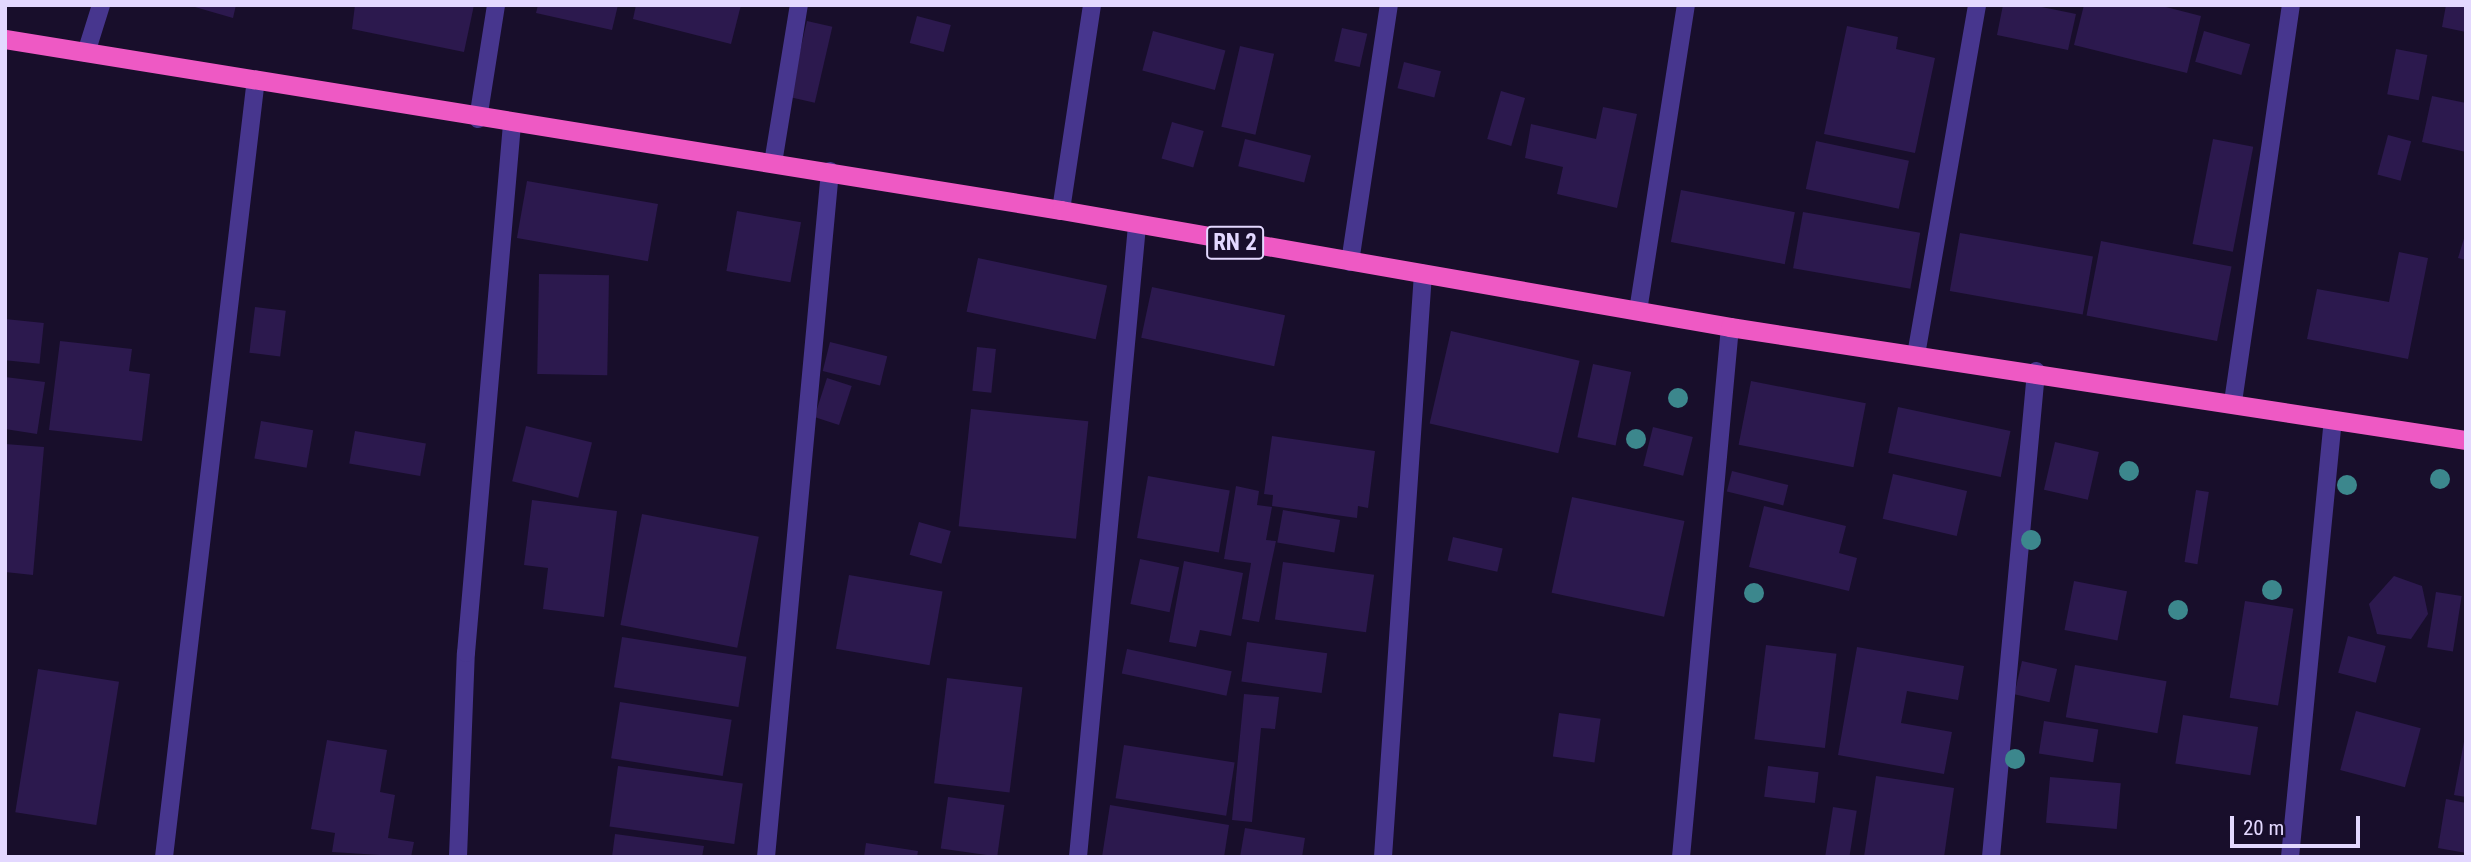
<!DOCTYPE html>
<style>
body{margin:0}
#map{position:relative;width:2471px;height:862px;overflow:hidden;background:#180e2b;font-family:"Roboto Condensed",sans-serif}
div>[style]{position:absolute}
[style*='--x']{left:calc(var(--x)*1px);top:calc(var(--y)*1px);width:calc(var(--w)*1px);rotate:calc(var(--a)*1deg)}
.building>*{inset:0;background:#2c194e;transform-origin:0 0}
.minor>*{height:18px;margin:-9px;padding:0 9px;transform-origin:9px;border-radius:9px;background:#47368e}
.trunk>*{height:19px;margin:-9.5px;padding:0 9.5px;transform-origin:9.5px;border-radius:9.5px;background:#ee59c4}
.trees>*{width:20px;height:20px;margin:-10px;border-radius:50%;background:#3c878d}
span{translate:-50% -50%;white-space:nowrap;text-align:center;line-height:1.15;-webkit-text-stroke:7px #180e2b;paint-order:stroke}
.shield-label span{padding:2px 5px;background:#180e2b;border:2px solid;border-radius:5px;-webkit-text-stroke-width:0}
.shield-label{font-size:23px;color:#e3d8ff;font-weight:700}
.frame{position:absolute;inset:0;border:7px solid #e3d8ff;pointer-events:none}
.scale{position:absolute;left:2230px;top:816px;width:130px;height:32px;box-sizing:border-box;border:4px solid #e3d8ff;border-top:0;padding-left:9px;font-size:21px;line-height:24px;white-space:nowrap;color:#e3d8ff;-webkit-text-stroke:5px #180e2b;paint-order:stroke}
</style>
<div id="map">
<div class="building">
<i style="clip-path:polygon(188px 5px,236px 5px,233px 18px)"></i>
<i style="clip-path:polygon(355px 5px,474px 5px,464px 52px,352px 29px)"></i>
<i style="clip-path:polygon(538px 5px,618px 5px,612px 30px,536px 13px)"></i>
<i style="clip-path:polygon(636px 5px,741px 5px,731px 44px,633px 19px)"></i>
<i style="clip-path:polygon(2003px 5px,2032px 5px,2076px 14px,2068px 50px,1997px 35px)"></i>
<i style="clip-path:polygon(2084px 5px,2158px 5px,2201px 16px,2187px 73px,2074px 45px)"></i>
<i style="clip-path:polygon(2446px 5px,2466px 5px,2466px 32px,2442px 27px)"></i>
<i style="left:917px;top:16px;width:35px;height:28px;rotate:15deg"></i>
<i style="left:807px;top:21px;width:26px;height:78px;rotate:13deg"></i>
<i style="clip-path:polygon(1847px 26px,1898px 37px,1896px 49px,1935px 58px,1915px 153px,1824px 134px)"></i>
<i style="left:1342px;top:28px;width:26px;height:34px;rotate:13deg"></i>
<i style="left:1153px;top:31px;width:75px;height:41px;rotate:15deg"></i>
<i style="left:2204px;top:31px;width:48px;height:32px;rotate:16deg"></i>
<i style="left:1240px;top:46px;width:35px;height:83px;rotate:13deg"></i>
<i style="left:2396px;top:49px;width:32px;height:46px;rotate:11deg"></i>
<i style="left:1404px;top:62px;width:38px;height:27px;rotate:14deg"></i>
<i style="left:1501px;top:91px;width:25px;height:50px;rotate:16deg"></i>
<i style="clip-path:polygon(2432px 96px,2466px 103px,2466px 152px,2422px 142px)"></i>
<i style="clip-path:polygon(1603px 107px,1637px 114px,1617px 208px,1557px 194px,1563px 167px,1525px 158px,1531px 124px,1596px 139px)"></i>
<i style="left:1172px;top:122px;width:33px;height:38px;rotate:16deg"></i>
<i style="left:2388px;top:135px;width:24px;height:41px;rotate:15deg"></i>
<i style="left:1245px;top:139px;width:68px;height:28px;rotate:14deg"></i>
<i style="left:2213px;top:139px;width:41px;height:107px;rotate:11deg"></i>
<i style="left:1816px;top:141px;width:95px;height:49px;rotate:12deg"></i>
<i style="left:527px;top:181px;width:133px;height:58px;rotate:10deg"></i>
<i style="left:1681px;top:190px;width:116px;height:53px;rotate:11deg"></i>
<i style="left:737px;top:211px;width:65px;height:61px;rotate:10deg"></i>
<i style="left:1803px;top:212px;width:119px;height:57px;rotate:10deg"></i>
<i style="clip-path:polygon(2466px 232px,2466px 260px,2458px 258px)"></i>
<i style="left:1960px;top:233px;width:135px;height:59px;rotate:10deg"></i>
<i style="left:2101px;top:241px;width:133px;height:76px;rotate:11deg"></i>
<i style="clip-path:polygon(2399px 252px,2428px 258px,2408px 359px,2307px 339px,2317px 289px,2389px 302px)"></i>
<i style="left:978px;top:258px;width:132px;height:55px;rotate:12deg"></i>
<i style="left:539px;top:274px;width:70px;height:100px;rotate:1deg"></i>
<i style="left:1152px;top:287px;width:136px;height:52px;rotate:12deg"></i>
<i style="left:255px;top:307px;width:31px;height:46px;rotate:7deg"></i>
<i style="left:5px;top:319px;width:39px;height:41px;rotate:6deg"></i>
<i style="left:1451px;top:331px;width:132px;height:95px;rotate:13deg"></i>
<i style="clip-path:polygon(60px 341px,132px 349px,129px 371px,150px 374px,142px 441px,49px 430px)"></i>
<i style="left:830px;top:342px;width:59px;height:30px;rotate:14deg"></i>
<i style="left:977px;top:347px;width:19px;height:44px;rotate:6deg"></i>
<i style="left:1593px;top:364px;width:39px;height:75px;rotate:12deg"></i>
<i style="clip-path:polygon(5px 377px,45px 382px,37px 434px,5px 429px)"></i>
<i style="left:827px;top:378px;width:26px;height:41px;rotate:18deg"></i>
<i style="left:1751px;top:381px;width:117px;height:65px;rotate:11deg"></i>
<i style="left:1898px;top:407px;width:115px;height:47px;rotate:12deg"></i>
<i style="left:971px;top:409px;width:118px;height:118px;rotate:6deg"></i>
<i style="left:261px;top:421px;width:53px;height:38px;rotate:10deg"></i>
<i style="left:526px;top:426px;width:68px;height:57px;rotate:14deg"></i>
<i style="left:1653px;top:427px;width:41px;height:40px;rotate:14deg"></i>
<i style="left:355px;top:431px;width:72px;height:33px;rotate:10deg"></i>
<i style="clip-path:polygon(1272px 436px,1375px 451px,1368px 508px,1358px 506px,1357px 518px,1272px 506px,1273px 495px,1264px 494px)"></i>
<i style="left:2055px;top:442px;width:45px;height:49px;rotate:13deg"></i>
<i style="clip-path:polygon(5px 444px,44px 447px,33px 575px,5px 572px)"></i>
<i style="left:1732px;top:471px;width:58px;height:21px;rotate:14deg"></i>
<i style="left:1893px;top:474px;width:76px;height:46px;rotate:13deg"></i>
<i style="left:1148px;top:476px;width:83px;height:63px;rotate:10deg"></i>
<i style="clip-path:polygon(1236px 486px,1259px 491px,1257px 505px,1272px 507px,1266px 540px,1276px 541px,1259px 622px,1242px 619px,1251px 563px,1224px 559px)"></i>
<i style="left:2196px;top:490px;width:13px;height:73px;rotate:9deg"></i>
<i style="left:1572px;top:497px;width:115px;height:98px;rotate:12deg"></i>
<i style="clip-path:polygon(532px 500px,617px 511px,604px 617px,543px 609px,548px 568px,524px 565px)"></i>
<i style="clip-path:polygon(1764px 506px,1846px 526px,1839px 553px,1857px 558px,1849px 591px,1749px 567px)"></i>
<i style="left:1283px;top:510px;width:58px;height:33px;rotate:10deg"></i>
<i style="left:642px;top:514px;width:119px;height:113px;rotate:11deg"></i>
<i style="left:919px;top:522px;width:33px;height:34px;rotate:16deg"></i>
<i style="left:1453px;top:537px;width:51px;height:24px;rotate:13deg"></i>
<i style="left:1140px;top:559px;width:40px;height:46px;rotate:12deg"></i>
<i style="clip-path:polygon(1184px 561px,1243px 573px,1231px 636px,1200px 630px,1196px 647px,1169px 642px)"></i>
<i style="left:1283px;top:562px;width:92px;height:58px;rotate:8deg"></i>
<i style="left:849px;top:575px;width:95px;height:75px;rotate:10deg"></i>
<i style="clip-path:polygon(2394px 576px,2422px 586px,2428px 614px,2411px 639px,2377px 634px,2369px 604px)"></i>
<i style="left:2074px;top:581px;width:54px;height:50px;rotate:11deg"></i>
<i style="left:2436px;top:592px;width:26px;height:56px;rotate:9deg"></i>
<i style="left:2245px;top:601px;width:49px;height:98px;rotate:9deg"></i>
<i style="left:2348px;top:636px;width:39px;height:38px;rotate:15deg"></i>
<i style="left:622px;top:637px;width:126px;height:51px;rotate:9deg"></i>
<i style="left:1247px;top:642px;width:81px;height:40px;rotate:8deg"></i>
<i style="left:1766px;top:645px;width:71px;height:95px;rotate:7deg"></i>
<i style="clip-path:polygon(1857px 647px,1964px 666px,1958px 700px,1907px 691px,1901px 723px,1952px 732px,1944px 774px,1838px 755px)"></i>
<i style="left:1127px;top:649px;width:107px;height:25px;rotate:12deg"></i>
<i style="left:2022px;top:661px;width:36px;height:34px;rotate:13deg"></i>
<i style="left:2075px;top:665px;width:93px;height:53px;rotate:10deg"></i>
<i style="left:38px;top:669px;width:82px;height:145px;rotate:9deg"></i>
<i style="left:947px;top:678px;width:76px;height:106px;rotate:7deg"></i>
<i style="clip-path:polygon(1244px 694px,1279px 697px,1275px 729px,1261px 728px,1252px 822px,1232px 820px)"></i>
<i style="left:620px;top:702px;width:113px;height:57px;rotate:9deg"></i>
<i style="left:2356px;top:711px;width:67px;height:61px;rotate:15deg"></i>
<i style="left:1559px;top:713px;width:42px;height:44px;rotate:8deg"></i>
<i style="left:2183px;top:715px;width:76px;height:49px;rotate:9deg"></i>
<i style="left:2044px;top:721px;width:55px;height:33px;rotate:9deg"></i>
<i style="clip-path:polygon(2466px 731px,2466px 797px,2454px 795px)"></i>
<i style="clip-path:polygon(327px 740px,387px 750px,380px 792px,395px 795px,388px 838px,414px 842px,411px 857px,332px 852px,335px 833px,311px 829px)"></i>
<i style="left:1124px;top:745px;width:112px;height:54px;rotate:9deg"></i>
<i style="left:618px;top:766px;width:126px;height:61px;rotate:8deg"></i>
<i style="left:1768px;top:766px;width:51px;height:31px;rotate:7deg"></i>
<i style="clip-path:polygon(1876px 776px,1954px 788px,1944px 857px,1864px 857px)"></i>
<i style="left:2050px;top:777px;width:71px;height:46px;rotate:5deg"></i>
<i style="left:948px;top:797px;width:57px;height:52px;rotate:8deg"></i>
<i style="clip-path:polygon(2446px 799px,2466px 803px,2466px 853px,2438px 848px)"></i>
<i style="clip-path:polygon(1110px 805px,1229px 825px,1224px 857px,1102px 857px)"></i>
<i style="left:1833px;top:807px;width:24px;height:50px;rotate:9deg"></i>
<i style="clip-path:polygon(1245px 828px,1305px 838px,1302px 857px,1240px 857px)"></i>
<i style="clip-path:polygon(615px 834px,704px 846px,702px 857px,612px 857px)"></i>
<i style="clip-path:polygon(866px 843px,918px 851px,917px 857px,864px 857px)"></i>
</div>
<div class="minor">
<i style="--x:86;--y:53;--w:50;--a:-72.6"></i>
<i style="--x:478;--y:119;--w:115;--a:-81"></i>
<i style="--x:773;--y:163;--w:160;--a:-80.7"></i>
<i style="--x:1061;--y:210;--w:207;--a:-81.4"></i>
<i style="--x:1350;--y:262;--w:260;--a:-81.4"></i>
<i style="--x:1638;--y:311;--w:310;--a:-81.1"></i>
<i style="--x:1916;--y:355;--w:355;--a:-80.1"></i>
<i style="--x:2233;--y:402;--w:401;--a:-81.7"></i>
<i style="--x:164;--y:857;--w:783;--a:-83.26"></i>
<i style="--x:458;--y:857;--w:204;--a:-87.8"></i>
<i style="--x:466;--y:653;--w:531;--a:-85.03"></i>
<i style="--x:766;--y:857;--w:689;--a:-84.67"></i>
<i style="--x:1078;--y:857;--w:634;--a:-84.66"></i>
<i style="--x:1383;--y:857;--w:585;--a:-86.08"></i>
<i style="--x:1681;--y:857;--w:532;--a:-84.72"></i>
<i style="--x:1991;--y:857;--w:488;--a:-84.7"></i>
<i style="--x:2290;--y:857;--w:438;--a:-84.4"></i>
</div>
<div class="trunk">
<i style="--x:5;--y:39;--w:1070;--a:9.2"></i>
<i style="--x:1061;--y:210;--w:679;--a:9.92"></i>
<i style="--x:1730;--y:327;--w:745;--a:8.73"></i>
</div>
<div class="trees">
<i style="left:1678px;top:398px"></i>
<i style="left:1636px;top:439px"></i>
<i style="left:2129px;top:471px"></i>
<i style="left:2440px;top:479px"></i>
<i style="left:2347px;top:485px"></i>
<i style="left:2031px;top:540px"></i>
<i style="left:2272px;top:590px"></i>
<i style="left:1754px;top:593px"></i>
<i style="left:2178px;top:610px"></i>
<i style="left:2015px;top:759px"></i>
</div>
<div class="shield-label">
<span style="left:1235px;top:243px">RN 2</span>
</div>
<div class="frame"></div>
<div class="scale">20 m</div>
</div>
